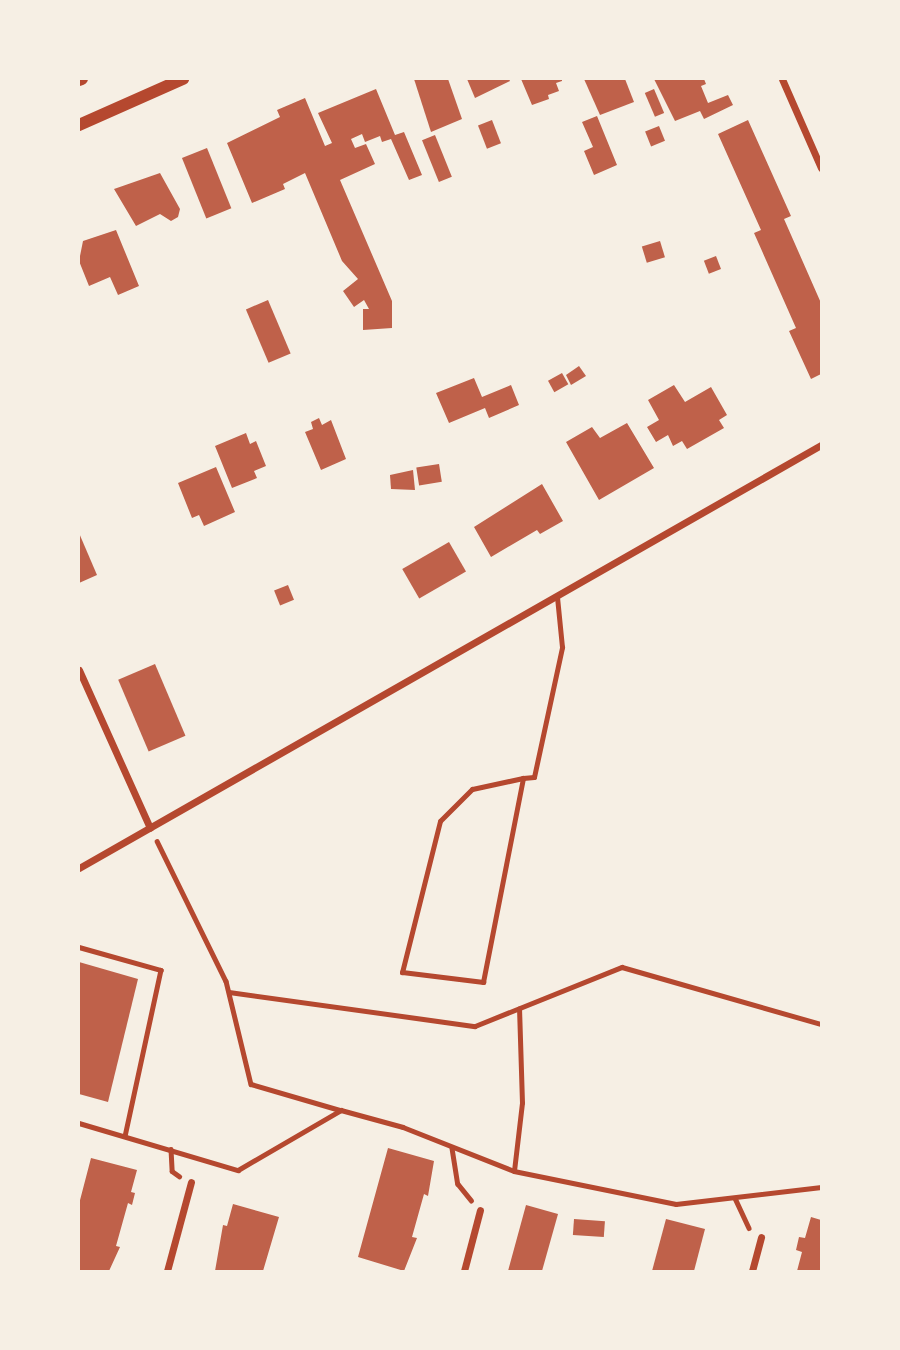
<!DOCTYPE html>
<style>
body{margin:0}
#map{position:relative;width:900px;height:1350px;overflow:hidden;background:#f6efe4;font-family:Signika,sans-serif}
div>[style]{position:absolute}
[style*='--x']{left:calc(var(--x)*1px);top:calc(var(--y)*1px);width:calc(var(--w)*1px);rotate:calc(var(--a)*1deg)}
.building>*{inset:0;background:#bf614a;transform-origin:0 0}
.path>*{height:4.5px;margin:-2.25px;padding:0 2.25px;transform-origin:2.25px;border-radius:2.25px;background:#b5482f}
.service>*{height:5px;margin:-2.5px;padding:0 2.5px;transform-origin:2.5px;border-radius:2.5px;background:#b5482f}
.minor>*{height:7px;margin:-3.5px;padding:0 3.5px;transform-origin:3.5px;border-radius:3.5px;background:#b5482f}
.tertiary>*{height:12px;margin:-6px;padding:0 6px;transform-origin:6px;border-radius:6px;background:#b5482f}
span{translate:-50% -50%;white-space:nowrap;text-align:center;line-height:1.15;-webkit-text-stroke:6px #f6efe4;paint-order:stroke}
.frame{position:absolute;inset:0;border:80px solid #f6efe4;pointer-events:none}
</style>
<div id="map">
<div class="building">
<i style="clip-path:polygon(414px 79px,448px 79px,462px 119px,431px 132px)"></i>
<i style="clip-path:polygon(467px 79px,509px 79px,510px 81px,475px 98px)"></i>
<i style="clip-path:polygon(521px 79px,562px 79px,562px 81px,556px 83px,559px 91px,548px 95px,549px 99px,532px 105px)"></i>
<i style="clip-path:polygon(584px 79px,625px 79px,634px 102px,600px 115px)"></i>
<i style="clip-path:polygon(654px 79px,704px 79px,706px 84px,701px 86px,708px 103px,728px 95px,733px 105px,704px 119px,700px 111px,675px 121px)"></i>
<i style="clip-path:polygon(376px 89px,395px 135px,404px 132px,422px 175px,409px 180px,391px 139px,382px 142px,380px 136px,365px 142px,362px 134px,351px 139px,355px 148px,366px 144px,375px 164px,340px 180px,392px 301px,392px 328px,363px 330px,363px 309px,369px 309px,364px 300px,354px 307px,343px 291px,358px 279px,342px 261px,305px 173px,283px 184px,285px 189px,252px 203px,227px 143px,280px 117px,277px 110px,305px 98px,325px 146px,332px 143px,318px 113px)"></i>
<i style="left:654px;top:89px;width:26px;height:10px;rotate:67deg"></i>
<i style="clip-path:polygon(597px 116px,617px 165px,594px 175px,584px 151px,593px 147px,582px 122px)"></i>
<i style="left:492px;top:120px;width:25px;height:15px;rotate:69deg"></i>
<i style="clip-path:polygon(748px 120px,791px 216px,784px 219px,821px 303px,821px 374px,811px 379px,789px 331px,796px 328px,754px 233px,761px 230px,718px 134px)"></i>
<i style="left:659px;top:126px;width:16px;height:15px;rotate:68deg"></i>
<i style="left:435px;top:135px;width:45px;height:14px;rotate:68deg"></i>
<i style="left:207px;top:148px;width:65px;height:27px;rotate:68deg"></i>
<i style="clip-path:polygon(160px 173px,180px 209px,178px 217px,171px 221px,160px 214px,136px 226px,114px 189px)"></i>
<i style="clip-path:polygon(116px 230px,139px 286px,118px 295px,110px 277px,89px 286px,79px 261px,83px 241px)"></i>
<i style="left:660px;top:241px;width:17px;height:19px;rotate:73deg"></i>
<i style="left:716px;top:256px;width:14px;height:13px;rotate:69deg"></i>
<i style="left:268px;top:300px;width:58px;height:24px;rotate:67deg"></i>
<i style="clip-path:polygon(579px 366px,586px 376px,571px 385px,566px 375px)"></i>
<i style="left:562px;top:373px;width:13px;height:16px;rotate:61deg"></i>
<i style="clip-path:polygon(474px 378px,482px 397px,511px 385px,519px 405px,489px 418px,485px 408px,449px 423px,436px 393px)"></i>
<i style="clip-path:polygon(674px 385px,685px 402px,711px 387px,727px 415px,719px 420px,724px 428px,687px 449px,682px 441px,673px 446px,668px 435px,656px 442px,647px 427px,659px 420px,648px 400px)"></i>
<i style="clip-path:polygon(319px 418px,322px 425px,331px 420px,346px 459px,321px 470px,305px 432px,313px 429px,311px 422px)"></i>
<i style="clip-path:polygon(627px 423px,654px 468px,599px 500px,566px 442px,592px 427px,600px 438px)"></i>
<i style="clip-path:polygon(246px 433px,250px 444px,256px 441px,266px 466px,254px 471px,257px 478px,232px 488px,215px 446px)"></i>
<i style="left:439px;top:464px;width:18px;height:23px;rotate:81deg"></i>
<i style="clip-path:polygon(216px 467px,235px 512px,204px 526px,199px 515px,192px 518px,178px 483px)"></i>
<i style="clip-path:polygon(413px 470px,415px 490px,391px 489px,390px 475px)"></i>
<i style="clip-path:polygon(542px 484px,563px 521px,540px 534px,537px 530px,491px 557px,474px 527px)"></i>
<i style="clip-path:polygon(79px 533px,97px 575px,79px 583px)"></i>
<i style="left:449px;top:542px;width:34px;height:54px;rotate:60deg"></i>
<i style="left:288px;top:585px;width:16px;height:15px;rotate:68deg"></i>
<i style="left:155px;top:664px;width:78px;height:40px;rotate:67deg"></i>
<i style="clip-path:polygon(79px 962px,138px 979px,108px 1102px,79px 1094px)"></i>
<i style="clip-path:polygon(388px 1148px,434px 1161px,428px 1196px,424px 1194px,412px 1237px,417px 1238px,404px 1271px,358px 1257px)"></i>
<i style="clip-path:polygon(91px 1158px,137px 1170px,131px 1192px,135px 1193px,132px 1205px,128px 1203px,116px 1246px,120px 1247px,109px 1271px,79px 1271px,79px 1204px)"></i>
<i style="clip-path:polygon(233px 1204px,279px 1217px,263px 1271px,215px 1271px,223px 1225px,227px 1226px)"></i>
<i style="clip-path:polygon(526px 1205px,558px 1214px,542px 1271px,508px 1271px)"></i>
<i style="clip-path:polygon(811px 1217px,821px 1220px,821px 1271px,797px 1271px,802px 1252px,796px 1250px,799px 1237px,805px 1238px)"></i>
<i style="left:574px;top:1219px;width:31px;height:16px;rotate:4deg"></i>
<i style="clip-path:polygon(666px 1219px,705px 1229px,694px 1271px,652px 1271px)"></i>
</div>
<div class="path">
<i style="--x:157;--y:841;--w:156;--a:63.8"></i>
<i style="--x:226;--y:981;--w:106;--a:76.4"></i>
<i style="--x:251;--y:1084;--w:93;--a:16.3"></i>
<i style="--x:79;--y:947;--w:85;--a:15.7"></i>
<i style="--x:161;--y:970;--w:170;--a:102.2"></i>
<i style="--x:229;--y:992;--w:248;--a:7.9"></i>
<i style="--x:475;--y:1026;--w:158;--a:-21.9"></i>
<i style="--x:622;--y:967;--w:207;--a:16"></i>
<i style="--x:79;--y:1123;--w:166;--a:16.5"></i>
<i style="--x:238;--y:1170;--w:119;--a:-30.2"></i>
<i style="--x:341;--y:1110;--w:64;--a:15.3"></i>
<i style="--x:403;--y:1127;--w:119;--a:21.6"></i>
<i style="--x:514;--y:1171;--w:165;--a:11.5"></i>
<i style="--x:676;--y:1204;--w:146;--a:-6.7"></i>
<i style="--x:452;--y:1148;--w:36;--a:81"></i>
<i style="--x:458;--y:1184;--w:21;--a:51"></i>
<i style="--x:171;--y:1149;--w:22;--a:87"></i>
<i style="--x:172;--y:1171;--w:9;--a:36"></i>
<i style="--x:514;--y:1171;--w:68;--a:-83.3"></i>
<i style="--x:522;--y:1103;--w:94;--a:-91.8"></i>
<i style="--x:735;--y:1198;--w:33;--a:65"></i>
</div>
<div class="service">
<i style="--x:523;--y:778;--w:52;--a:167.8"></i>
<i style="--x:472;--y:789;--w:45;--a:135"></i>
<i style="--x:440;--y:821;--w:156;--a:104.1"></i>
<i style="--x:402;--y:972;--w:82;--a:7"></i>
<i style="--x:483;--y:982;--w:208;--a:-78.9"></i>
<i style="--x:523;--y:778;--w:11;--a:-5"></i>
<i style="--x:534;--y:777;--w:133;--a:-77.8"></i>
<i style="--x:562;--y:647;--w:50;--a:-95.7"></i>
</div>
<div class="minor">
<i style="--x:782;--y:79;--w:97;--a:66.3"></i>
<i style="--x:79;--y:670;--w:173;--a:65.8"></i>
<i style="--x:79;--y:868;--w:854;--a:-29.69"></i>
<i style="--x:167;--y:1271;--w:92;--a:-74.9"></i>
<i style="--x:464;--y:1271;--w:63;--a:-75.3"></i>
<i style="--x:752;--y:1271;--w:35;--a:-75"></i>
</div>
<div class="tertiary">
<i style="--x:79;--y:80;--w:3;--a:-18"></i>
<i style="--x:79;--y:125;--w:114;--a:-23.9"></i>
</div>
<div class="frame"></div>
</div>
